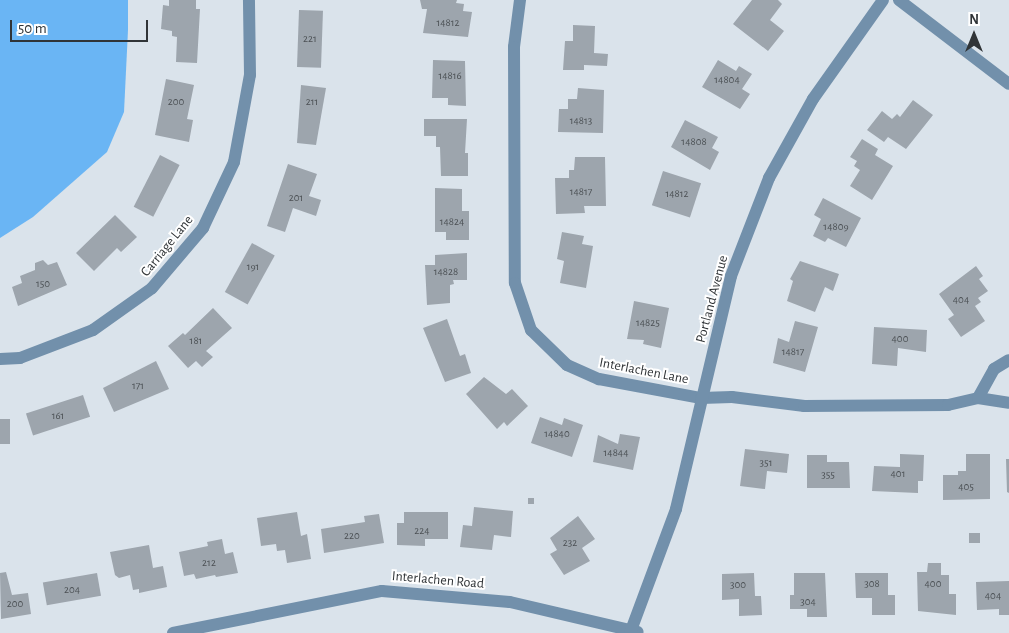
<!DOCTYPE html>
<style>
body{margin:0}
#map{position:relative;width:1009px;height:633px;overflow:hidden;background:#dae3eb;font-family:"Alegreya Sans",sans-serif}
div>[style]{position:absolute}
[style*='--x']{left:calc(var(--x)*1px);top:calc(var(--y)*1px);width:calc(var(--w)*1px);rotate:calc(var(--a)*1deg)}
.water>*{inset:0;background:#6ab5f4}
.building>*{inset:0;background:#9da5ad;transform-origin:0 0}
.minor>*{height:12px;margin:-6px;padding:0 6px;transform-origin:6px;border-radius:6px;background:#7290ab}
span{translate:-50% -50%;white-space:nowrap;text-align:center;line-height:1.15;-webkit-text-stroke:4px #fff;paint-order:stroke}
.number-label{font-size:11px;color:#4b5054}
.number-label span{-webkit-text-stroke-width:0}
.street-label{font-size:14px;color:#303437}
.north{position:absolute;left:949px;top:10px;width:50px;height:50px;-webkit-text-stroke:4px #fff;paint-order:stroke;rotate:0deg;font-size:14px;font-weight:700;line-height:20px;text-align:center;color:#303437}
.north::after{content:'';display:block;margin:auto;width:18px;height:22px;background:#303437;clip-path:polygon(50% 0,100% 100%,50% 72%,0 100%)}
.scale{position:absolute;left:10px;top:20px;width:138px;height:22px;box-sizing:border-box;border:2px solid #303437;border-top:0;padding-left:6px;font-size:15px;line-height:18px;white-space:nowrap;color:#303437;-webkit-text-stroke:4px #fff;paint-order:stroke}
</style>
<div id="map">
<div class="water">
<i style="clip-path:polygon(0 0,128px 0,128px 30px,124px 112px,107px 152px,33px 217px,0 238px)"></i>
</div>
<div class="building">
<i style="clip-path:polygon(169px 0,196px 0,196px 9px,200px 9px,197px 63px,176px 62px,177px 37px,172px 36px,172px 31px,161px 29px,163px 5px,169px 6px)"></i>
<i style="clip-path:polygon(420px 0,457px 0,456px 3px,464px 4px,463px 11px,472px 12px,468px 37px,423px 33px,427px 9px,422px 9px)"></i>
<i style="clip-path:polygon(752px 0,778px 0,782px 4px,770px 20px,784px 31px,768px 51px,733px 24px)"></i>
<i style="left:299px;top:10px;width:24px;height:57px;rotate:2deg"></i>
<i style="clip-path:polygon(573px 25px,595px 26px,594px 53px,608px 54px,607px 66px,584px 65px,584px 70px,563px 70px,565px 41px,573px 41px)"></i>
<i style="clip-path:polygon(433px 60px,465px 61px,466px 106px,448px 105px,448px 98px,432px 98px)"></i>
<i style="clip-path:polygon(718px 60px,736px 71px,739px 66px,752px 74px,742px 89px,750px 94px,740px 109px,702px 87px)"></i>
<i style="clip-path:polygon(166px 79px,194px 85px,187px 119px,193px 120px,189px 142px,155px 135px)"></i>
<i style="clip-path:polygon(301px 85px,326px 88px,316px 145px,297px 143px)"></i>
<i style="clip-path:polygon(578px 88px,604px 90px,603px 133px,558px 132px,559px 109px,568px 109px,568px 99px,577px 99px)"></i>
<i style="clip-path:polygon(913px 100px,933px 115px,906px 149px,888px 137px,884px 142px,867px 130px,882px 111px,892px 119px,897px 114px,900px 117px)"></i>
<i style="clip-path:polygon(424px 119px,467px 119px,465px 153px,468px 153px,468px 176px,441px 176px,440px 147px,436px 147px,436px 136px,424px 136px)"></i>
<i style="clip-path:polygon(685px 120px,718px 137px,712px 148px,719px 152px,710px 170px,671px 147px)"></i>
<i style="clip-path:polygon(862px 139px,878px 149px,875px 155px,893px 166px,872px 200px,850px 186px,860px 170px,854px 166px,857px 161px,850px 157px)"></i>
<i style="left:160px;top:155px;width:22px;height:58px;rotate:27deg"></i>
<i style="clip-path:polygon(575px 157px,605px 157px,606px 206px,584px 206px,585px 213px,556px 214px,555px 178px,569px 178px,569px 170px,574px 170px)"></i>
<i style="clip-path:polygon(288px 164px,317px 174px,309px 196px,321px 200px,316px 216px,293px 208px,285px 232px,267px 226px)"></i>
<i style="left:663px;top:171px;width:40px;height:36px;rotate:18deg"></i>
<i style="clip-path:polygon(435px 188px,462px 189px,462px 211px,469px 211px,469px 240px,446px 240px,446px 232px,435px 232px)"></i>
<i style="clip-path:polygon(823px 198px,861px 218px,846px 247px,828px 238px,825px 242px,813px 236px,821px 219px,814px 215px)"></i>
<i style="clip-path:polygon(115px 215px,137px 237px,121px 252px,117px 248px,94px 271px,76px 253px)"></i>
<i style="clip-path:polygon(562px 232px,584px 236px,582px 244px,593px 246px,586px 288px,560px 283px,564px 261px,557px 259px)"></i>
<i style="left:252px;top:243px;width:26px;height:56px;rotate:29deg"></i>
<i style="clip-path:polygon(467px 253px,467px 280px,453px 280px,454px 284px,450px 285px,450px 303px,427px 305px,425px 265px,435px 265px,435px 255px)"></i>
<i style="clip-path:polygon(43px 260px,48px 265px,57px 262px,67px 285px,18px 306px,12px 287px,22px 283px,20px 276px,35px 270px,35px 263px)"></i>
<i style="clip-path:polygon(800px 261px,839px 274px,833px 291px,825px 287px,815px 312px,787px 301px,793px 281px,790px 279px)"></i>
<i style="clip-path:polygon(976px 266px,983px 276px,979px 279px,988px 291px,978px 298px,981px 302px,975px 306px,985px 321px,961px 337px,948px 319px,954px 315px,939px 294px)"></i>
<i style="clip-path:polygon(634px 301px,669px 308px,661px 348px,643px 344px,644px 340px,627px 339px)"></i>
<i style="clip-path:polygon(213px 308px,232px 328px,206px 351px,213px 357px,202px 367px,196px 361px,188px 368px,168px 346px,183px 333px,185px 335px)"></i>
<i style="clip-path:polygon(447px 319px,460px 356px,465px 354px,471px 373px,445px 382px,423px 328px)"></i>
<i style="clip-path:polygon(795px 321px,818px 327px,805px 372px,773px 363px,778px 338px,789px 342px)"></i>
<i style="clip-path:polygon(874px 327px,927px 330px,926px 352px,898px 348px,897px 366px,872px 364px)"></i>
<i style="clip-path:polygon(156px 361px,169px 389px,114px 412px,103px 388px)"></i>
<i style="clip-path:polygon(484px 377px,506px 394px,512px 389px,528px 406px,507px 426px,504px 422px,497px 429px,466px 394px)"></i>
<i style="left:83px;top:395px;width:23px;height:60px;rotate:72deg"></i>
<i style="clip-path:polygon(540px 417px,562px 425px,564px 418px,583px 425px,572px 457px,531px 443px)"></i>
<i style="left:0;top:419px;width:10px;height:25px"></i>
<i style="clip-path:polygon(620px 434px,640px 437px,633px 470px,593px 462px,598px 435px,618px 444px)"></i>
<i style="clip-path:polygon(745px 449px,789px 454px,787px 473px,767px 471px,765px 489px,740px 486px)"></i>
<i style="clip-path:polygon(900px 454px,924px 455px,923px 481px,918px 481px,918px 493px,872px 491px,874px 466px,900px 467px)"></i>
<i style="clip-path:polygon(966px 454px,990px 454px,990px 499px,943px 500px,943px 475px,958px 475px,958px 471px,966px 471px)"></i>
<i style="clip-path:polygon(807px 455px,827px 455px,827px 462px,849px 462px,850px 488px,807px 488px)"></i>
<i style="clip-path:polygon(1006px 459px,1009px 459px,1009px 493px,1007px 492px)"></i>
<i style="left:528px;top:498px;width:6px;height:6px"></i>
<i style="clip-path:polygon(474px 507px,513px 511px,511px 537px,494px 535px,492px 550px,460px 547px,463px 525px,472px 526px)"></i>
<i style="clip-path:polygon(297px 512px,301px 536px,307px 534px,311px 559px,287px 563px,285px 550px,277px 551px,276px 544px,261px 546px,257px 518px)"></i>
<i style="clip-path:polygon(404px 512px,448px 512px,448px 539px,425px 539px,425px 546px,397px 545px,397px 523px,404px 523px)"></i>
<i style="clip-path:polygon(379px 514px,384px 543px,324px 553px,321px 529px,365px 522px,364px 516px)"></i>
<i style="clip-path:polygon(578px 516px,595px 539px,582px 548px,590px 561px,564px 575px,550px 554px,557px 550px,550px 538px)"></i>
<i style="left:969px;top:533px;width:11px;height:10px"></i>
<i style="clip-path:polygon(222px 539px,225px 554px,233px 552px,238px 573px,216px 577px,215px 575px,196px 579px,194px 574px,184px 576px,179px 552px,208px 546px,207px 542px)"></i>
<i style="clip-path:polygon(149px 545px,153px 568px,163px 566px,167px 587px,139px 593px,139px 589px,133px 590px,130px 575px,119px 578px,115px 575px,110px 552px)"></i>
<i style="clip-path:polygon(928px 563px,941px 563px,941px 575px,949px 575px,949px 594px,956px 594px,956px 615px,918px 611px,917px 572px,927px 572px)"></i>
<i style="clip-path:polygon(6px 572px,12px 595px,28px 593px,31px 614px,1px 619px,0 573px)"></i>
<i style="left:97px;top:573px;width:23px;height:55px;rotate:80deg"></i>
<i style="clip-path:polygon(754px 573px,755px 596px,761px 596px,762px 615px,739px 616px,739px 599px,722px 600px,722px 574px)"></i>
<i style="clip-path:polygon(794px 573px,825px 573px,827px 617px,807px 617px,807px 609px,790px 609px,790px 595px,794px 595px)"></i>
<i style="clip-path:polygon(855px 573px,888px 573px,888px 595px,895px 595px,895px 615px,872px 615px,872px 598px,856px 598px)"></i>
<i style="clip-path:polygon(1009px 581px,1009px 615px,999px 615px,999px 609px,977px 610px,976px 582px)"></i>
</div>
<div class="minor">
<i style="--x:520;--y:0;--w:47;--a:97.3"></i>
<i style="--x:514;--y:47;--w:236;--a:89.8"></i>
<i style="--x:515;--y:283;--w:50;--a:71.2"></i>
<i style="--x:531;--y:330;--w:50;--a:44.2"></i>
<i style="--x:567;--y:365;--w:35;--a:24"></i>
<i style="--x:599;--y:379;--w:104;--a:10.6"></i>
<i style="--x:701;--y:398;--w:31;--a:-2"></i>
<i style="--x:732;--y:397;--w:73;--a:7.1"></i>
<i style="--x:804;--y:406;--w:144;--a:-0.4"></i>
<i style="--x:948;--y:405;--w:31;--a:-13"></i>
<i style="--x:978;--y:398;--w:31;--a:9"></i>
<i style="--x:899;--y:0;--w:138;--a:37.4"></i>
<i style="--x:0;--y:359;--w:20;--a:-3"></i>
<i style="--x:20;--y:358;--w:78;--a:-21"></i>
<i style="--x:93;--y:330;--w:72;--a:-35.4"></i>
<i style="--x:152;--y:288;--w:79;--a:-49.6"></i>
<i style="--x:203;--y:228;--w:73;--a:-64.8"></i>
<i style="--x:234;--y:162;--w:88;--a:-79.6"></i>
<i style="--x:250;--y:75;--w:75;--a:-90.8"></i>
<i style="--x:978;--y:398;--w:33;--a:-61"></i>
<i style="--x:994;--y:369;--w:17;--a:-31"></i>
<i style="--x:173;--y:633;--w:213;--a:-11.4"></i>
<i style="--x:382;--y:591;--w:128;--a:4.9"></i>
<i style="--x:510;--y:602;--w:131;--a:13.2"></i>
<i style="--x:630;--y:633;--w:132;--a:-69.6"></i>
<i style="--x:676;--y:509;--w:239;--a:-76.7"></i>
<i style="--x:731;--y:276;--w:105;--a:-68.8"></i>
<i style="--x:769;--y:178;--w:90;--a:-60.9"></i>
<i style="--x:813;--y:99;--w:121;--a:-54.7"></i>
</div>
<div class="number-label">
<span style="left:448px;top:23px">14812</span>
<span style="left:310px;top:39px">221</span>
<span style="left:450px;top:76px">14816</span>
<span style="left:727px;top:80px">14804</span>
<span style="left:176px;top:102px">200</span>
<span style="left:312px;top:102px">211</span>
<span style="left:581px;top:121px">14813</span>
<span style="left:694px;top:142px">14808</span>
<span style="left:581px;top:192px">14817</span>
<span style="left:677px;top:194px">14812</span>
<span style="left:296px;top:198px">201</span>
<span style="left:452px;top:222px">14824</span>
<span style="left:836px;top:227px">14809</span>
<span style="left:253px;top:267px">191</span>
<span style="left:446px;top:272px">14828</span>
<span style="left:43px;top:284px">150</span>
<span style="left:961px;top:300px">404</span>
<span style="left:648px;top:323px">14825</span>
<span style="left:900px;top:339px">400</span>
<span style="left:196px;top:341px">181</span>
<span style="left:793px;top:352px">14817</span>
<span style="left:138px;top:386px">171</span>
<span style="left:58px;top:416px">161</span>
<span style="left:557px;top:434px">14840</span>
<span style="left:616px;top:453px">14844</span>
<span style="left:766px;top:463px">351</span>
<span style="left:898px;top:474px">401</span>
<span style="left:828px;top:475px">355</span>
<span style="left:966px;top:487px">405</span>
<span style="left:422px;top:531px">224</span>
<span style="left:352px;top:536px">220</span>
<span style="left:570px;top:543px">232</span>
<span style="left:209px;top:563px">212</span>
<span style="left:872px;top:584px">308</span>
<span style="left:933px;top:584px">400</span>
<span style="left:738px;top:585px">300</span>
<span style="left:72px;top:590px">204</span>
<span style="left:993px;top:596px">404</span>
<span style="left:808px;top:602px">304</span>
<span style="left:15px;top:604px">200</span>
</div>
<div class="street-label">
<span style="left:167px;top:246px;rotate:-51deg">Carriage Lane</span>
<span style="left:712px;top:299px;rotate:-75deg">Portland Avenue</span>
<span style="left:644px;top:371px;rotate:11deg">Interlachen Lane</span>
<span style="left:438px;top:580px;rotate:5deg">Interlachen Road</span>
</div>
<div class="north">N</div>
<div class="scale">50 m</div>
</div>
